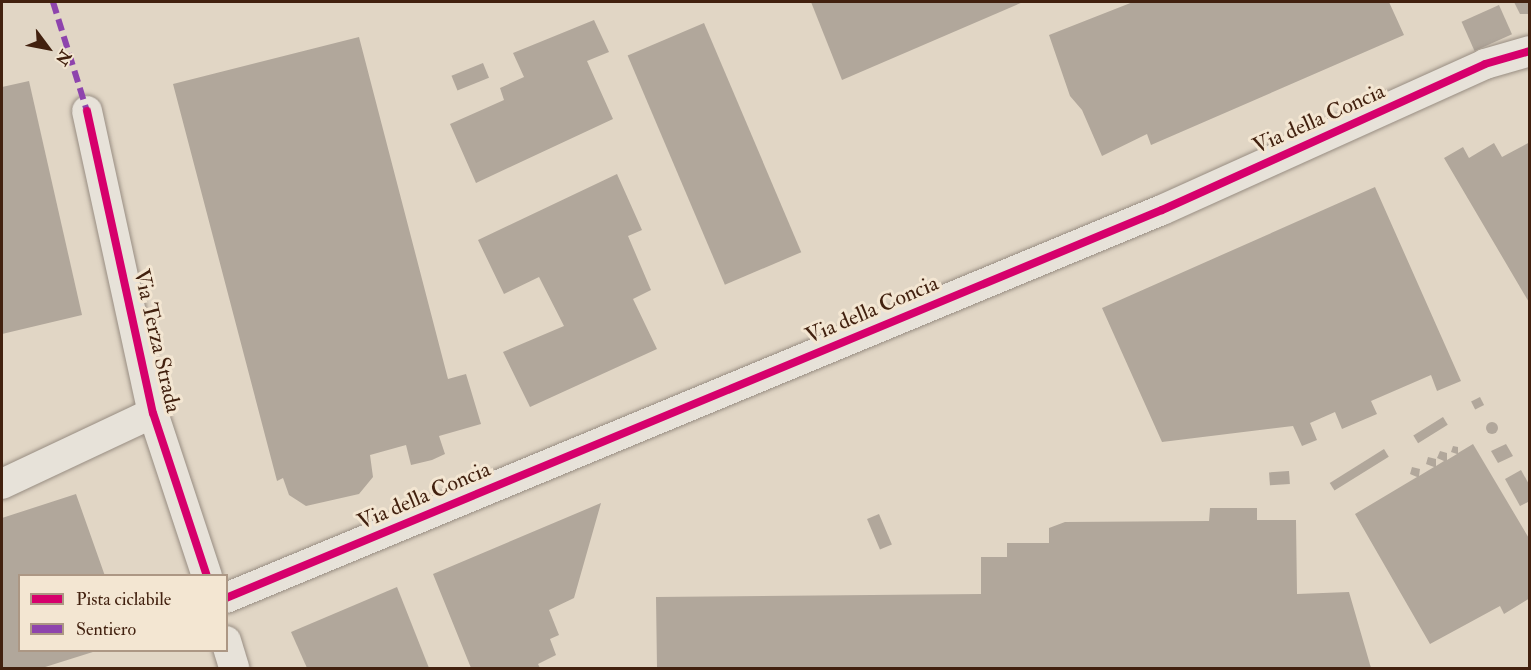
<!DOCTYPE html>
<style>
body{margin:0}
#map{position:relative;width:1531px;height:670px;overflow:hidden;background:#e1d6c5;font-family:"IM FELL Double Pica",serif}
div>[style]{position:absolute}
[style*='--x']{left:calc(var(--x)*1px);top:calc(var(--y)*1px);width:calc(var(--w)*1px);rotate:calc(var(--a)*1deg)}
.building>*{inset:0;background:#b1a79b;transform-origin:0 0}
.round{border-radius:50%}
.roads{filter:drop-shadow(0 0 2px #988d82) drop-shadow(0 0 2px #988d82)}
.street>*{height:30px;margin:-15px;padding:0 15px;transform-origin:15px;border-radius:15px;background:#e7e2d9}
.quiet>*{height:6px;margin-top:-3px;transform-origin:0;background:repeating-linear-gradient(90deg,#8e44ad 0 12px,transparent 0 18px)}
.cycleway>*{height:8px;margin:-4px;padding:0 4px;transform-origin:4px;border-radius:4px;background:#d6006c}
span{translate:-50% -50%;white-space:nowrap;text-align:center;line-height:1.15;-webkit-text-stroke:6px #f3e6d2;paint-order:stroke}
.street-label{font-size:22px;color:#42210f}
.frame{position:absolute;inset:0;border:3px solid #42210f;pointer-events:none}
.legend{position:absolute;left:18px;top:574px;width:210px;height:78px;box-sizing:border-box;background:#f3e6d2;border:2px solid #ac9784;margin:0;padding:8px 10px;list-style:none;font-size:18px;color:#42210f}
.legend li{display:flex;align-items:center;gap:12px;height:30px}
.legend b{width:30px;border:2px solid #ac9784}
.north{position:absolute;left:18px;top:18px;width:60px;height:60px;-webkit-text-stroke:4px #f3e6d2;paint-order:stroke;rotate:122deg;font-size:16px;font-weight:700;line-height:24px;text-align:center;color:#42210f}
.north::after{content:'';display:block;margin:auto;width:21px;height:27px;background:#42210f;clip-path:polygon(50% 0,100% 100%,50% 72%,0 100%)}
</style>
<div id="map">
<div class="building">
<i style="clip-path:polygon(811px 2px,1023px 2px,842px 80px)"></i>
<i style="clip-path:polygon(1133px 2px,1389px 2px,1404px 35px,1151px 145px,1147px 134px,1102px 156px,1082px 110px,1070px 96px,1049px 35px)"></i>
<i style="clip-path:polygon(1514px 2px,1530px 2px,1530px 14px,1520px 14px)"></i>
<i style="left:1499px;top:5px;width:32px;height:41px;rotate:66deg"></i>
<i style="clip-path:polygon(594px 20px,609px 52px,587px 61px,613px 119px,476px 183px,450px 124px,504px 100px,500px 88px,524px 77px,513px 53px)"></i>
<i style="left:704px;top:23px;width:249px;height:83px;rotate:67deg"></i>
<i style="clip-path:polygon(359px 37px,448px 379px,466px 374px,481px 424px,439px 436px,445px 454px,432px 460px,411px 465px,406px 445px,370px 455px,373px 477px,359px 494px,306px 506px,289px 495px,283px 478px,277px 481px,173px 84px)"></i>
<i style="left:483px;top:63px;width:16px;height:34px;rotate:68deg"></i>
<i style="clip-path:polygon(29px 81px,82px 315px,2px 334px,2px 87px)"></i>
<i style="clip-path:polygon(1530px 142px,1530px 304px,1444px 158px,1463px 147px,1469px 158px,1494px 143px,1502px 157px)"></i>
<i style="clip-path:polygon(617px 174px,642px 230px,628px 236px,651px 290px,633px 299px,657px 349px,530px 407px,503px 352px,564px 326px,539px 277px,504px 294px,478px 240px)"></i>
<i style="clip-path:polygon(1375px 187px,1461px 381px,1437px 391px,1431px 375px,1371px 401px,1377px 414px,1342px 429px,1335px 412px,1310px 423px,1317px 440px,1302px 446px,1293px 426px,1162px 442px,1102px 308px)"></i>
<i style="left:1480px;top:397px;width:9px;height:10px;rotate:63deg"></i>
<i style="left:1443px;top:417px;width:9px;height:35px;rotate:58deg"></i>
<i class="round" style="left:1486px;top:422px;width:12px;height:12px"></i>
<i style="clip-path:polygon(1473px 444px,1530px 540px,1530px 598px,1504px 614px,1500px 606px,1430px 644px,1355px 514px,1417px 477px,1410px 474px,1412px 467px,1420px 469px,1419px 476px,1434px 467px,1426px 464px,1428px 457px,1436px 459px,1436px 466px,1444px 461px,1437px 458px,1440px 451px,1447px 453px,1447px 460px,1457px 454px,1451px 452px,1453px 446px,1458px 447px,1458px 453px)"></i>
<i style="clip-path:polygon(1506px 444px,1513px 456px,1498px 463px,1491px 451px)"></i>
<i style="left:1384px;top:449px;width:9px;height:64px;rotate:58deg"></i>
<i style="clip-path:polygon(1521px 470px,1530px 486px,1530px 501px,1520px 506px,1505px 479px)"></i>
<i style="left:1289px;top:471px;width:13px;height:20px;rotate:86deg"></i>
<i style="clip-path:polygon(76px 494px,105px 576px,20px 576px,20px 651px,96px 651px,42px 668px,2px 668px,2px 518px)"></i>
<i style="clip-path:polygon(601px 503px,574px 598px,549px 610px,559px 635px,550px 639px,556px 655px,538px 664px,540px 668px,471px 668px,433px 574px)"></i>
<i style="clip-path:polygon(1210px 508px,1257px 508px,1257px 520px,1296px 520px,1297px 594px,1349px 592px,1371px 668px,657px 668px,656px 597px,981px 594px,981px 557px,1007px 557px,1007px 543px,1049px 543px,1049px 528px,1065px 522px,1209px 521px)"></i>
<i style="left:879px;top:514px;width:33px;height:13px;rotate:67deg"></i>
<i style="clip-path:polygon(397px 587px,429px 668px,307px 668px,291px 632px)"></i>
</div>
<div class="roads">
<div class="street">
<i style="--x:87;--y:111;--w:309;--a:77.7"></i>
<i style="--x:153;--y:413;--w:172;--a:71.7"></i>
<i style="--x:2;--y:484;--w:167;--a:-25.2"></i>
<i style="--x:226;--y:598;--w:1013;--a:-22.52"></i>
<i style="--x:1162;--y:210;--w:354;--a:-24.3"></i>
<i style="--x:1485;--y:64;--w:47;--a:-16.1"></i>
<i style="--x:226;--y:641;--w:28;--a:73"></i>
</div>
</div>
<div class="quiet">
<i style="--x:53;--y:2;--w:114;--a:72.7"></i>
</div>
<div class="cycleway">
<i style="--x:87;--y:111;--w:309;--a:77.7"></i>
<i style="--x:153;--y:413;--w:172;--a:71.7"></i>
<i style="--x:226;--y:598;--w:1013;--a:-22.52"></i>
<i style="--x:1162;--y:210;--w:354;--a:-24.3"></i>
<i style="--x:1485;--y:64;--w:47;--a:-16.1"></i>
</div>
<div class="street-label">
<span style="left:1319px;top:119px;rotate:-24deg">Via della Concia</span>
<span style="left:872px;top:310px;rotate:-23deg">Via della Concia</span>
<span style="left:157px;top:341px;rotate:77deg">Via Terza Strada</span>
<span style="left:424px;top:496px;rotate:-23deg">Via della Concia</span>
</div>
<div class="frame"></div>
<ul class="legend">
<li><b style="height:8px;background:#d6006c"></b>Pista ciclabile</li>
<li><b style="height:8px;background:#8e44ad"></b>Sentiero</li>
</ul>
<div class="north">N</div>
</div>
